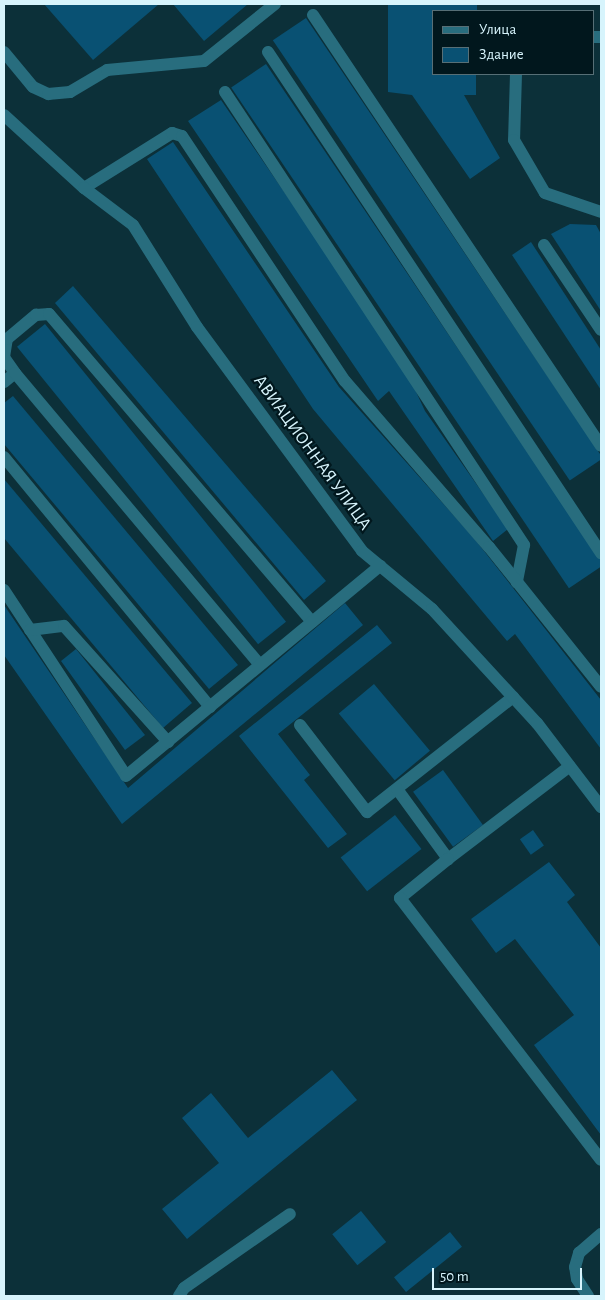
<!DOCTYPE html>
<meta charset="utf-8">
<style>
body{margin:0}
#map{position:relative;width:605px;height:1300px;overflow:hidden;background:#0c3039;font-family:"Alegreya Sans",sans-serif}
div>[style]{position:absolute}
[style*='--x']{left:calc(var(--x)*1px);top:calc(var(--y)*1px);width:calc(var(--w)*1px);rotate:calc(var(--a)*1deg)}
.building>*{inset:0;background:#095173;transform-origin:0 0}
.service>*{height:12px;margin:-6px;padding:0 6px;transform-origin:6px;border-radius:6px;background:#286d7e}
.minor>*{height:12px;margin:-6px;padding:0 6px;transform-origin:6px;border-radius:6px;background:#286d7e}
span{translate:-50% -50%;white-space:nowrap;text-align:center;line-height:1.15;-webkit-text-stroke:4.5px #01171d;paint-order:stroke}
.street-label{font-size:18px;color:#d7f4fc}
.frame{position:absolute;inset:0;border:5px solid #d7f4fc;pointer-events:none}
.legend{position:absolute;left:432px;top:10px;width:162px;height:65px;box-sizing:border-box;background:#01171d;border:1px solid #576f76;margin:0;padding:6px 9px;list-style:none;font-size:15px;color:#d7f4fc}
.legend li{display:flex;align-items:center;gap:10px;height:25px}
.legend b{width:25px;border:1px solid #576f76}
.scale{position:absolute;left:432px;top:1268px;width:150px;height:22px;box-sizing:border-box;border:2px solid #d7f4fc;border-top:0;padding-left:6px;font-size:15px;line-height:18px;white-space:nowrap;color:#d7f4fc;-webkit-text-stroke:4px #01171d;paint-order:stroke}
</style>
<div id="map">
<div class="building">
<i style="clip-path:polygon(44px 4px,159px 4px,93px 60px)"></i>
<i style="clip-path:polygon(173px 4px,248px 4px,204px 41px)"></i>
<i style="clip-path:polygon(388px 4px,477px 4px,477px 11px,434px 11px,434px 74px,476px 74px,476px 95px,464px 95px,500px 158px,470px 179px,412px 95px,388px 92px)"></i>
<i style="left:306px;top:18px;width:531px;height:40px;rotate:56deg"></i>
<i style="left:266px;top:64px;width:604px;height:42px;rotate:56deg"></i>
<i style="clip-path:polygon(221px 100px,405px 368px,425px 411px,508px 529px,493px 541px,389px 391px,378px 401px,188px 121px)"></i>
<i style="clip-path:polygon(173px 142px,339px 387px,473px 537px,601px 700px,601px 749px,515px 634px,507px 641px,313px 409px,147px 159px)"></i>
<i style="clip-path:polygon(570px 224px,596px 225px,601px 234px,601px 311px,551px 234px)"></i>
<i style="clip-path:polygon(531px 242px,601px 350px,601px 390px,512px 255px)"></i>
<i style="clip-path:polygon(73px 286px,326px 581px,304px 600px,55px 303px)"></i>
<i style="left:45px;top:324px;width:383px;height:36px;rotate:51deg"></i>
<i style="clip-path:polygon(13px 396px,238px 665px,209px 689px,4px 444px,4px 403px)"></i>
<i style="clip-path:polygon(4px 479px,192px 703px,163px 728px,4px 538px)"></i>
<i style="clip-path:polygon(345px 603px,363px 625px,122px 824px,4px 655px,4px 605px,128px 788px)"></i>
<i style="clip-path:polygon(377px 625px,392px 643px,278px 734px,310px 775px,304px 780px,347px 834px,328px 848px,239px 736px)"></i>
<i style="clip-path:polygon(76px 649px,145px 735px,125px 750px,61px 661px)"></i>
<i style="left:374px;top:684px;width:87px;height:46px;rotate:50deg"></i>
<i style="left:443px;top:770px;width:68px;height:37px;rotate:54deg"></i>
<i style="left:395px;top:815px;width:43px;height:69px;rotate:52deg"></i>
<i style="left:533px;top:830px;width:19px;height:16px;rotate:55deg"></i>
<i style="clip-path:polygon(549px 862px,575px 895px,567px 902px,601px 948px,601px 1135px,534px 1045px,574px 1015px,515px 939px,496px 953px,471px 919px)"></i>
<i style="clip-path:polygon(332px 1070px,357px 1100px,187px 1239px,162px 1209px,219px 1163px,182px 1118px,211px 1093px,248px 1138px)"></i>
<i style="left:361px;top:1211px;width:40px;height:37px;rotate:51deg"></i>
<i style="left:450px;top:1232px;width:19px;height:72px;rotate:51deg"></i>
</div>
<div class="service">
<i style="--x:313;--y:15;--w:518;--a:56.25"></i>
<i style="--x:594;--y:37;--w:7;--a:0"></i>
<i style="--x:4;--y:52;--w:45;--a:50.4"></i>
<i style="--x:33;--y:87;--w:17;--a:25"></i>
<i style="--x:48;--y:94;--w:22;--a:-5"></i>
<i style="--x:70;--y:92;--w:43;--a:-30.7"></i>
<i style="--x:107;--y:70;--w:97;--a:-5.3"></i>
<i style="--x:204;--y:61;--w:91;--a:-38.8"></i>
<i style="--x:268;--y:52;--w:602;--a:56.39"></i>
<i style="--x:516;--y:74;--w:66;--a:91.7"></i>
<i style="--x:514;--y:140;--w:61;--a:59.7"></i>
<i style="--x:545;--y:193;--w:59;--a:18.7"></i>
<i style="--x:225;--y:92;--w:543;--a:56.57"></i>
<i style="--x:524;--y:545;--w:38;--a:101"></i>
<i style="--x:84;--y:188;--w:104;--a:-32"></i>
<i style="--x:172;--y:133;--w:10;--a:17"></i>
<i style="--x:182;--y:136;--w:294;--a:56.4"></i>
<i style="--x:345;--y:381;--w:220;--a:49.1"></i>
<i style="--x:489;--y:547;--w:179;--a:51.3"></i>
<i style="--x:544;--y:245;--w:102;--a:56.2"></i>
<i style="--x:15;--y:373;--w:19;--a:-125"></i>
<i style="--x:4;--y:357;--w:18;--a:-81"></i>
<i style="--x:7;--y:339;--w:38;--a:-40"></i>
<i style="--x:36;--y:315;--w:13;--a:-4"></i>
<i style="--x:49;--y:314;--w:405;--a:49.5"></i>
<i style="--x:4;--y:382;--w:14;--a:-39"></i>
<i style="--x:15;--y:373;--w:381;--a:50"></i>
<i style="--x:4;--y:457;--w:324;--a:50.5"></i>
<i style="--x:4;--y:590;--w:222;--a:56.7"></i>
<i style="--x:126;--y:776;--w:330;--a:-39.6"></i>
<i style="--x:30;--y:630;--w:34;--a:-7"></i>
<i style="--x:64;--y:626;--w:156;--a:48.1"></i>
<i style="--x:300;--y:725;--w:110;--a:52.4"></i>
<i style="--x:367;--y:812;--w:186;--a:-38.2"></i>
<i style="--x:397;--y:789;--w:87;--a:53.9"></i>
<i style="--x:448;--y:859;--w:153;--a:-37.3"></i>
<i style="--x:448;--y:859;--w:62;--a:140.9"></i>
<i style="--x:400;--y:898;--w:330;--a:52.5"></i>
<i style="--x:179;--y:1296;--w:9;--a:-58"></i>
<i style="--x:184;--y:1288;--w:129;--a:-34.9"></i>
<i style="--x:588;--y:1296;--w:20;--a:-123"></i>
<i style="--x:577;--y:1279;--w:12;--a:-99"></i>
<i style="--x:575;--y:1267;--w:15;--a:-74"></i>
<i style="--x:579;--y:1253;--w:29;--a:-41"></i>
</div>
<div class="minor">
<i style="--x:4;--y:115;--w:108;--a:42.4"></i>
<i style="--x:84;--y:188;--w:61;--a:37.1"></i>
<i style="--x:133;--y:225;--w:120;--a:57.9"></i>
<i style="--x:197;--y:327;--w:278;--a:53.6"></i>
<i style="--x:362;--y:551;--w:91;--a:39.6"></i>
<i style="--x:432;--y:609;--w:155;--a:47.4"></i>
<i style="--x:537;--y:723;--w:106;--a:52.7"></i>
</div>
<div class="street-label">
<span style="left:312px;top:453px;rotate:54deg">АВИАЦИОННАЯ УЛИЦА</span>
</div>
<div class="frame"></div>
<ul class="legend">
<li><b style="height:6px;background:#286d7e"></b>Улица</li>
<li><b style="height:14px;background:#095173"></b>Здание</li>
</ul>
<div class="scale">50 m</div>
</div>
